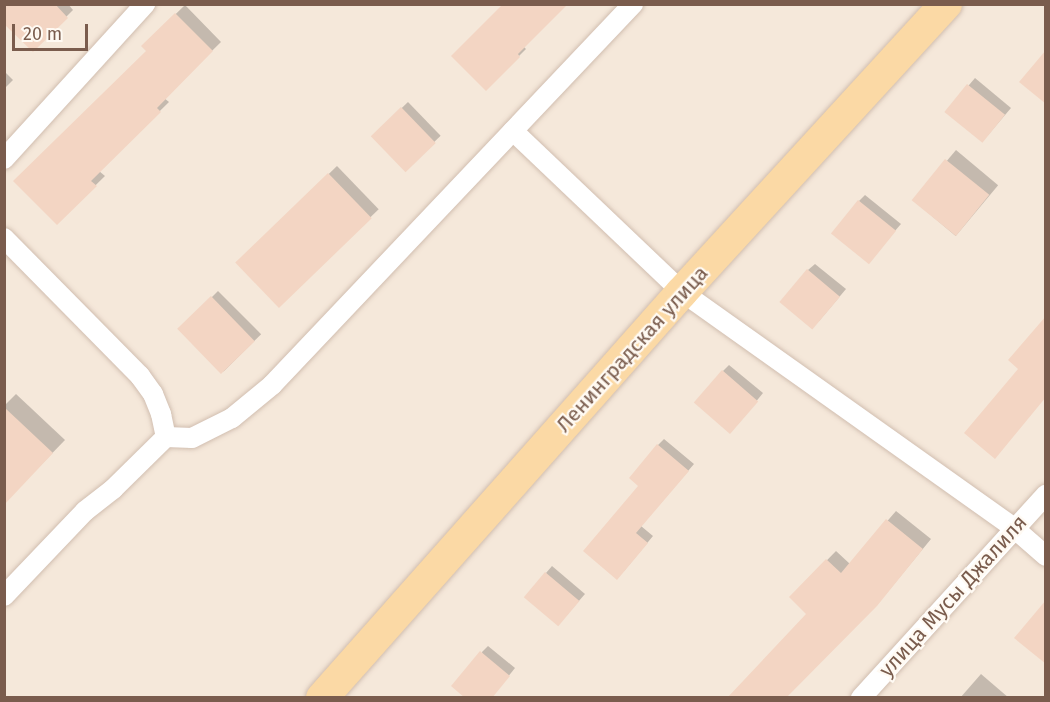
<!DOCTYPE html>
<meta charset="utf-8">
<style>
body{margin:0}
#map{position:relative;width:1050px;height:702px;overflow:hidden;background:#fdf6ec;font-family:"Fira Sans",sans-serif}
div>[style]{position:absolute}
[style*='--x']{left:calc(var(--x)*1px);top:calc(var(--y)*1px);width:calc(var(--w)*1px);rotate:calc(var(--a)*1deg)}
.residential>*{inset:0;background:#f5e8da;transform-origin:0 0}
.shadow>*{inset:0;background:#0003;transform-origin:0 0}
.building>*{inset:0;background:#f3d5c3;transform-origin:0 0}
.roads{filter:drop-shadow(0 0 2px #d1beb0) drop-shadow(0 0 2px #d1beb0)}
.minor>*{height:20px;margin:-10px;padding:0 10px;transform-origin:10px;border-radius:10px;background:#fff}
.primary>*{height:32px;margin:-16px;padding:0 16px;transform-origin:16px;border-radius:16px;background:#fbd9a5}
span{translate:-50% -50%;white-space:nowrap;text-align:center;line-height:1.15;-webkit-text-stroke:4.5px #fffaf3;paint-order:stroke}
.street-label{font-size:21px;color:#7a5c4d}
.frame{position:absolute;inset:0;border:6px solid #7a5c4d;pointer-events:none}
.scale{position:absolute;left:12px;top:24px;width:76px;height:27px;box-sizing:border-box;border:3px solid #7a5c4d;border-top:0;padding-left:8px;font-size:18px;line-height:21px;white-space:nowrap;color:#7a5c4d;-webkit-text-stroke:4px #fffaf3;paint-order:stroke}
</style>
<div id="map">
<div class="residential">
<i style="left:4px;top:5px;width:1041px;height:692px"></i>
</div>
<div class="shadow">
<i style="clip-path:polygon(5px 4px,68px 4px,73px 10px,33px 50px)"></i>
<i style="clip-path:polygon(502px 4px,565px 4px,523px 46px,526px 49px,486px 89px)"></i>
<i style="clip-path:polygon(185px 5px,221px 42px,164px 98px,169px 102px,99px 171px,105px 176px,57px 223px,148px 51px,143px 46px)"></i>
<i style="clip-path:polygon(4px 71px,13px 80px,4px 89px)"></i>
<i style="clip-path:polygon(975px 78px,1011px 108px,988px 135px,946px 112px)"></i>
<i style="left:408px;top:102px;width:47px;height:49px;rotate:46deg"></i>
<i style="left:956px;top:150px;width:55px;height:66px;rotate:40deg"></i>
<i style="left:337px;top:166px;width:60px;height:139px;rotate:46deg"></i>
<i style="clip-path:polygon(865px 195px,901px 224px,874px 255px,859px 201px)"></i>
<i style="clip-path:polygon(815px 264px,846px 289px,819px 321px,808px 270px)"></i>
<i style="left:218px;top:291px;width:61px;height:53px;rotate:45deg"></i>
<i style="clip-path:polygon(729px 365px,763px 393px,737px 425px,723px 371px)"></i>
<i style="clip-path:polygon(16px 394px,65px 440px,4px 503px,4px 406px)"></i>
<i style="clip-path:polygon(664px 439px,694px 464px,641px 526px,653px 536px,624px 571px,640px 486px,658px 445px)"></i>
<i style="clip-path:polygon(896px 511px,931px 539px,885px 595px,808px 614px,791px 597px,836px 551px,850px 564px)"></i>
<i style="clip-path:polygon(552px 566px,585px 594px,564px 618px,546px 573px)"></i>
<i style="clip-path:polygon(488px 646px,515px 668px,491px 698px,482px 652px)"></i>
<i style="clip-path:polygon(981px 674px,1009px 698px,960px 698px)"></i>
</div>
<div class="building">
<i style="clip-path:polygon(4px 4px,55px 4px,68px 18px,33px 52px,4px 24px)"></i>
<i style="clip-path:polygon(503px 4px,568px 4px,518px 54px,520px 57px,486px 91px,451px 56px)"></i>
<i style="clip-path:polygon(175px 13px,213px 51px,157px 108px,161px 112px,91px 181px,97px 186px,57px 225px,13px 181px,146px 51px,141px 46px)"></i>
<i style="clip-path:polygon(1046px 50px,1046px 104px,1019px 82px)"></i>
<i style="left:967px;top:84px;width:49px;height:36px;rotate:39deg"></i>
<i style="left:401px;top:107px;width:50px;height:42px;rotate:46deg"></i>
<i style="left:945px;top:159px;width:57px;height:53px;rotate:39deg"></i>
<i style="left:328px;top:173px;width:63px;height:129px;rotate:46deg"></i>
<i style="left:858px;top:200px;width:49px;height:43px;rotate:39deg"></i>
<i style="left:807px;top:269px;width:43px;height:43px;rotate:40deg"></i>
<i style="left:211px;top:296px;width:63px;height:47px;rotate:46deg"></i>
<i style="clip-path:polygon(1046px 316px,1046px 397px,995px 459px,964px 433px,1018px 369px,1008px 360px)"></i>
<i style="left:722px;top:370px;width:48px;height:43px;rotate:41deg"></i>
<i style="clip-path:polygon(4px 407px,53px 453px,4px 505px)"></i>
<i style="clip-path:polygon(657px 444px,689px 471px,636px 533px,648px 543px,617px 580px,583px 551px,638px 486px,629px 478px)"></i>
<i style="clip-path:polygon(886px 519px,923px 549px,877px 606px,786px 698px,727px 698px,806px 614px,789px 597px,826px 559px,841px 573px)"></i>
<i style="left:545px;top:572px;width:45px;height:33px;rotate:40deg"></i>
<i style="clip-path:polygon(1046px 600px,1046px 664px,1014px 638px)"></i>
<i style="clip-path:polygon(480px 651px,510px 676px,492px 698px,465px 698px,451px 686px)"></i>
</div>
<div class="roads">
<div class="minor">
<i style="--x:513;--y:131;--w:233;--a:43.6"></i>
<i style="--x:682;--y:292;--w:409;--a:35.4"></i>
<i style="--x:1015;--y:529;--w:41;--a:41.1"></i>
<i style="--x:4;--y:159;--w:210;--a:-47.7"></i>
<i style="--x:4;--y:238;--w:194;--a:45.4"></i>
<i style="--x:140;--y:376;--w:22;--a:54"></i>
<i style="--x:153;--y:394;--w:22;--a:68"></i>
<i style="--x:161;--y:414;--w:24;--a:78"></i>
<i style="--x:166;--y:437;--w:26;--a:2"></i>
<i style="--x:192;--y:438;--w:45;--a:-26.6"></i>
<i style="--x:232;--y:418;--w:52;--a:-39.5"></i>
<i style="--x:272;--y:385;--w:525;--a:-46.54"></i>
<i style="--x:4;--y:596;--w:117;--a:-46.4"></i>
<i style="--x:85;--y:511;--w:36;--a:-38"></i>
<i style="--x:113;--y:489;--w:74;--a:-44.5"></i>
<i style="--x:861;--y:698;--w:275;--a:-47.7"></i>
</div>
<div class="primary">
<i style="--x:322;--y:698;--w:543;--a:-48.44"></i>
<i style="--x:682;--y:292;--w:391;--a:-47.5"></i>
</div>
</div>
<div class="street-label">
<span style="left:632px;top:349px;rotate:-48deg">Ленинградская улица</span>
<span style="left:953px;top:596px;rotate:-48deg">улица Мусы Джалиля</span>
</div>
<div class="frame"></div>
<div class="scale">20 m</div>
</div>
